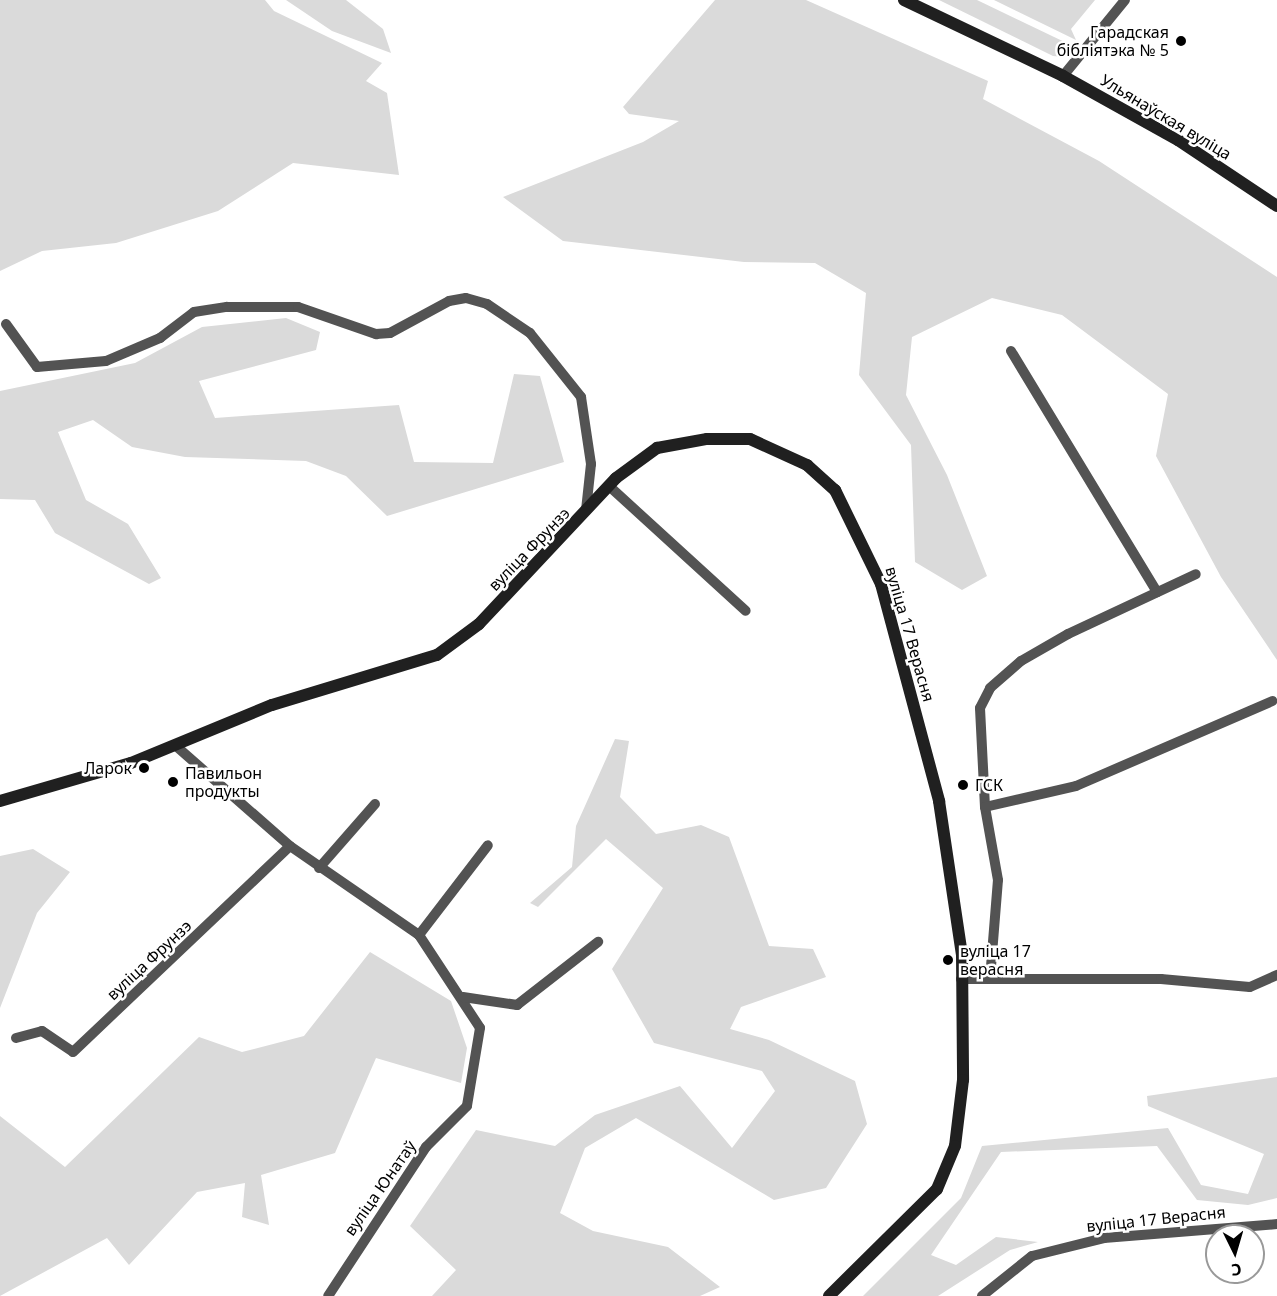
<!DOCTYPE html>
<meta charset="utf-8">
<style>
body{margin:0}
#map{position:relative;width:1277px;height:1296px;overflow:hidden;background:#fff;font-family:"Noto Sans",sans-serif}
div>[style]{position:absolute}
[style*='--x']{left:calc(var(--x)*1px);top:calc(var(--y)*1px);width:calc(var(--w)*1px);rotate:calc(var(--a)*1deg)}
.green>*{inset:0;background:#dadada}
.street>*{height:10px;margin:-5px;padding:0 5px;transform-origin:5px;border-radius:5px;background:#535353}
.secondary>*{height:12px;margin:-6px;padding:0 6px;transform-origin:6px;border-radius:6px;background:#202020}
.dots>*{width:16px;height:16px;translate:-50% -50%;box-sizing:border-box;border:3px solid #fff;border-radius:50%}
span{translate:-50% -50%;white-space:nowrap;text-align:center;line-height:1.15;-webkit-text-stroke:5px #fff;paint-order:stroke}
.poi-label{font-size:16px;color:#000}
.right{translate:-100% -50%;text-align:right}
.left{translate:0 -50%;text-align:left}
.street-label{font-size:16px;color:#000}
.north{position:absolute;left:1205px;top:1224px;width:60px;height:60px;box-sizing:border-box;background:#fff;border:2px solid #999;border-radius:50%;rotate:175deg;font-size:16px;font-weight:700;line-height:24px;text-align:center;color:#000}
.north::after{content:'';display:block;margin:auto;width:21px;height:27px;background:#000;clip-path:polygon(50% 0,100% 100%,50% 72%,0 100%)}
</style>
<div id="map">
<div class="green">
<i style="clip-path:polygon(0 0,265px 0,274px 11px,382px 63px,366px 81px,387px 93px,399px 175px,293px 163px,218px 211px,116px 243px,42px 251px,0 271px)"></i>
<i style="clip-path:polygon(286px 0,346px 0,383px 29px,391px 53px,332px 31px)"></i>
<i style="clip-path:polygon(715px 0,806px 0,988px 81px,983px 99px,1099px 161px,1277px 277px,1277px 660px,1221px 577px,1156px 456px,1168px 394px,1062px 315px,992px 298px,912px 337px,906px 395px,947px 475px,987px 576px,962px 590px,915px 562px,911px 445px,859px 375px,866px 293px,815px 263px,744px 262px,563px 241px,503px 197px,643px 142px,679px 121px,629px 114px,623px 107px)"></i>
<i style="clip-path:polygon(939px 0,977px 0,1075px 47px,1064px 57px,1053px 56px)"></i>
<i style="clip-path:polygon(994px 0,1095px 0,1071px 29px,1076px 40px)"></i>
<i style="clip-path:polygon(286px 318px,320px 332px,316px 350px,199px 381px,215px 418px,399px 405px,414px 462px,493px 463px,514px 374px,540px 376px,564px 462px,387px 516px,346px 476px,306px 461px,185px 457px,132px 447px,93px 420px,58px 432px,86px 500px,128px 524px,161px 578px,149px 584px,55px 533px,35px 500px,0 499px,0 391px,135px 363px,202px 327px)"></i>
<i style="clip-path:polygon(615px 739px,629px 741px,620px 797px,656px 834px,701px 825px,729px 837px,769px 946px,813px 949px,826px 977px,741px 1007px,730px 1029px,769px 1040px,855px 1081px,867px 1124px,826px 1188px,774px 1200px,636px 1118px,585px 1148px,560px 1213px,593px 1231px,668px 1247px,720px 1287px,700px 1296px,432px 1296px,456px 1270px,410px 1226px,476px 1130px,555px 1146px,595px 1115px,680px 1086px,732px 1148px,775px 1091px,762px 1071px,654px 1043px,612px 969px,663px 888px,606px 839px,538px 907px,530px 903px,572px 867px,576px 826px)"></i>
<i style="clip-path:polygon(33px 849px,70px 872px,37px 913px,0 1008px,0 856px)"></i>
<i style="clip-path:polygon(370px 952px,451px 1001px,467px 1048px,461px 1083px,376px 1058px,335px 1153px,261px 1175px,269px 1225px,242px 1217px,245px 1183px,197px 1192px,129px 1265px,107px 1238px,0 1296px,0 1116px,65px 1167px,199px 1037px,242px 1052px,304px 1036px)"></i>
<i style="clip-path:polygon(1277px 1077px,1277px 1198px,1248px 1205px,1197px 1200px,1157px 1146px,1001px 1152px,931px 1255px,956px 1265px,996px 1237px,1038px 1242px,1010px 1250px,938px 1296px,863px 1296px,961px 1198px,982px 1146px,1168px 1128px,1201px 1185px,1248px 1194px,1264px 1154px,1148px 1106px,1147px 1096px)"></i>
</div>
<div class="street">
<i style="--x:1063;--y:76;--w:98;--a:-50.8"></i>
<i style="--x:6;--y:324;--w:53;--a:54.2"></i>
<i style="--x:37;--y:367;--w:69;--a:-5"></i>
<i style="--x:106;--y:361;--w:59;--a:-23.1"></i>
<i style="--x:160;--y:338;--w:43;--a:-37.4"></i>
<i style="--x:194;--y:312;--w:33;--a:-9"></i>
<i style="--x:227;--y:307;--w:71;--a:0"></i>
<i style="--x:298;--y:307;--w:83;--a:19.1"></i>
<i style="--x:376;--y:334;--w:14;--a:-4"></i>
<i style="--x:390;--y:333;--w:67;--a:-28.5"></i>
<i style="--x:449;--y:301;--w:17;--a:-10"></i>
<i style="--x:466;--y:298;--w:22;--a:16"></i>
<i style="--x:487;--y:304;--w:52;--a:34"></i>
<i style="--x:530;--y:333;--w:82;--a:51.4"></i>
<i style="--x:581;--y:397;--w:68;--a:81.5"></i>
<i style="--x:591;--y:464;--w:46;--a:96.2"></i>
<i style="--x:1011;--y:351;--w:282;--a:58.8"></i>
<i style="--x:609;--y:486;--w:185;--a:42.4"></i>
<i style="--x:176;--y:746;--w:152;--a:41.3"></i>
<i style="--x:290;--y:846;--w:157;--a:34.6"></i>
<i style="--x:419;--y:935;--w:111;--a:56.7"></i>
<i style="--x:480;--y:1028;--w:79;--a:99.5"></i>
<i style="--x:467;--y:1106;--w:58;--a:135"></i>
<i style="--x:426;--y:1147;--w:178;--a:123.3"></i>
<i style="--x:985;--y:807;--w:99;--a:-92.9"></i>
<i style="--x:980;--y:708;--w:22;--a:-63"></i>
<i style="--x:990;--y:688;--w:41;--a:-41.1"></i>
<i style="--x:1021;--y:661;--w:54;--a:-29.9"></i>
<i style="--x:1068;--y:634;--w:141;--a:-25.1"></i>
<i style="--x:319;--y:868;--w:85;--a:-48.8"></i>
<i style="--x:419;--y:935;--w:113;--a:-52.5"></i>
<i style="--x:961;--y:979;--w:29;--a:0"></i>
<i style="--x:990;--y:979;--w:99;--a:-85.4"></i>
<i style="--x:998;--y:880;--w:74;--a:-100.1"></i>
<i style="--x:985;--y:807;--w:93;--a:-13"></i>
<i style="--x:1076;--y:786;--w:214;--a:-23.4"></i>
<i style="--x:990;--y:979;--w:171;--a:0"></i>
<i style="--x:1161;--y:979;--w:89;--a:5.1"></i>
<i style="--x:1250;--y:987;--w:30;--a:-24"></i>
<i style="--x:463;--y:997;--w:55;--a:8.4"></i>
<i style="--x:517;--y:1005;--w:103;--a:-37.9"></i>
<i style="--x:16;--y:1038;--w:27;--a:-15"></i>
<i style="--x:42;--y:1031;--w:37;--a:34"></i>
<i style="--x:73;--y:1052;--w:299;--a:-43.5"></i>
<i style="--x:982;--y:1296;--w:64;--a:-38.7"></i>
<i style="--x:1032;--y:1256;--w:74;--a:-14"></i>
<i style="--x:1104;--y:1238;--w:174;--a:-4.6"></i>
</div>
<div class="secondary">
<i style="--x:904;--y:0;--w:176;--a:25.5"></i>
<i style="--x:1063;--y:76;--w:132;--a:29.1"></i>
<i style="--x:1178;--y:140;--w:119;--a:33.7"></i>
<i style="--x:0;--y:801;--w:136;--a:-16.2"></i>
<i style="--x:131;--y:763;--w:152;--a:-22.4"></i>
<i style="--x:272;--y:705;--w:172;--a:-16.9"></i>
<i style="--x:437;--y:655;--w:52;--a:-36.4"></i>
<i style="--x:479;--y:624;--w:200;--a:-46.8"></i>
<i style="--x:616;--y:478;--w:51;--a:-36.2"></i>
<i style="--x:657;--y:448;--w:51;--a:-10.2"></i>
<i style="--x:707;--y:439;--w:43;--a:0"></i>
<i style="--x:750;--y:439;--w:63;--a:24.5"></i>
<i style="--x:807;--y:465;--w:38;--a:42"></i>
<i style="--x:835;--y:490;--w:105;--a:63.9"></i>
<i style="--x:881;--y:584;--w:225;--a:75"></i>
<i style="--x:939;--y:801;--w:156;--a:81.5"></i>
<i style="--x:962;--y:955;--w:125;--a:89.5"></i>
<i style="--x:963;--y:1080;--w:66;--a:96.9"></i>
<i style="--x:955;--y:1146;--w:47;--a:112.7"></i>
<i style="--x:937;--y:1189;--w:152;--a:135.3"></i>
</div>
<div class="dots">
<i style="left:1181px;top:41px;background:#000"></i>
<i style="left:144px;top:768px;background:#000"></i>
<i style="left:173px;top:782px;background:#000"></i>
<i style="left:963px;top:785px;background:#000"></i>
<i style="left:948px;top:960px;background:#000"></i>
</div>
<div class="poi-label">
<span class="right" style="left:1169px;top:41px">Гарадская<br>бібліятэка № 5</span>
<span class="right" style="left:132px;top:768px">Ларок</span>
<span class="left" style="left:185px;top:782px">Павильон<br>продукты</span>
<span class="left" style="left:975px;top:785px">ГСК</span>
<span class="left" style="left:960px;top:960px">вуліца 17<br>верасня</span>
</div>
<div class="street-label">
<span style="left:1166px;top:117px;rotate:31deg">Ульянаўская вуліца</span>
<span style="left:529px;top:549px;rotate:-46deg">вуліца Фрунзэ</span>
<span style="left:910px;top:634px;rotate:74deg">вуліца 17 Верасня</span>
<span style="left:149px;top:960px;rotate:-43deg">вуліца Фрунзэ</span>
<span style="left:380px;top:1188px;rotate:-55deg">вуліца Юнатаў</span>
<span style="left:1156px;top:1219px;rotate:-6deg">вуліца 17 Верасня</span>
</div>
<div class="north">С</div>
</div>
